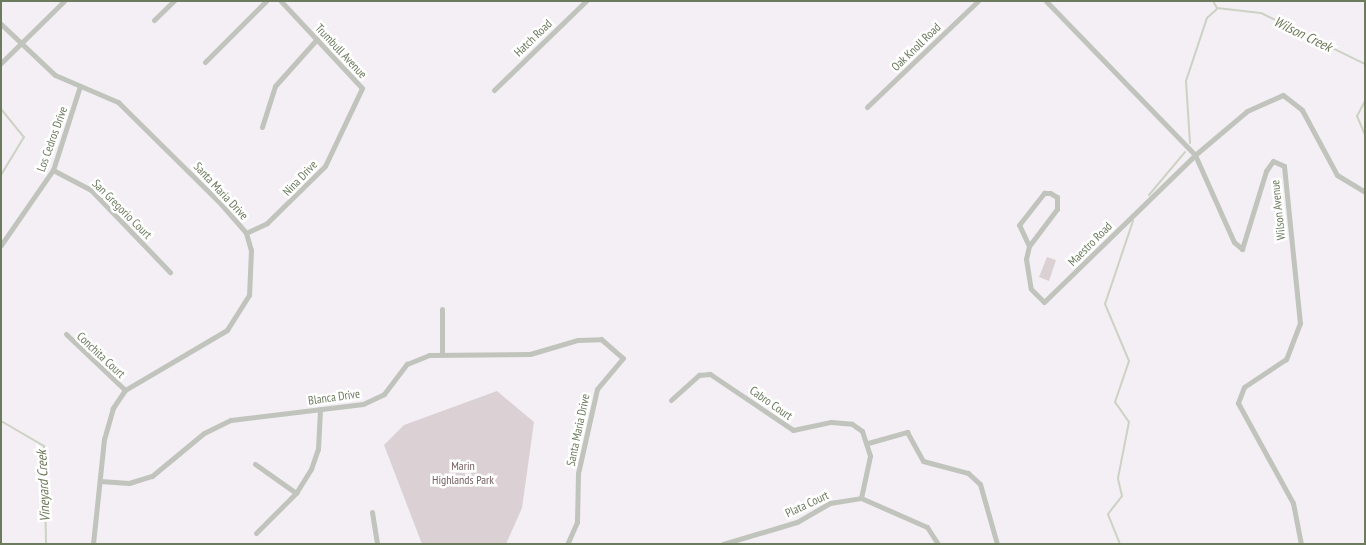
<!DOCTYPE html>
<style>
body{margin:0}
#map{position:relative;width:1366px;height:545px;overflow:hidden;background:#f4eff4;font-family:"PT Sans Narrow",sans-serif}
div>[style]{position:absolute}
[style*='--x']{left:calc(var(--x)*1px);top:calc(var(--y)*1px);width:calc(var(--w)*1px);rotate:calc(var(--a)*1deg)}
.green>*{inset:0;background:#dbd0d4}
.stream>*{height:2px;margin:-1px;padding:0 1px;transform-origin:1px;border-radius:1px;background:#ccd2c4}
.street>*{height:5px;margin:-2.5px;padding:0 2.5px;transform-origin:2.5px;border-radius:2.5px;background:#c0c4bc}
span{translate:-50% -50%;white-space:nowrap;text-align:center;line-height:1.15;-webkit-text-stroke:5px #fff;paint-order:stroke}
.street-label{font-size:12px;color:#6c7b5e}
.park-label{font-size:12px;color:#786164}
.water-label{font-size:14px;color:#6d7858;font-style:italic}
.frame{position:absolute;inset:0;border:2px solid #6c7b5e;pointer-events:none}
</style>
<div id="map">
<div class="green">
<i style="clip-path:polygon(1047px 257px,1056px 260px,1049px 281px,1039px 277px)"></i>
<i style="clip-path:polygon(497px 391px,534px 422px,522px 508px,506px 544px,422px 544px,384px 445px,404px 425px)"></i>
</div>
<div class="stream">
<i style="--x:1213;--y:1;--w:8;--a:60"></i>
<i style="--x:1217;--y:8;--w:44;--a:6.5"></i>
<i style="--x:1261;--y:13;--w:116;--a:26.1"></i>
<i style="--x:1365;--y:101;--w:17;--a:118"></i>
<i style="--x:1357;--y:116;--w:21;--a:67"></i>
<i style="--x:1;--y:109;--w:36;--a:51"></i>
<i style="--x:24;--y:137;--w:44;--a:121.2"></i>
<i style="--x:1190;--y:143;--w:62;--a:-93.7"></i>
<i style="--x:1186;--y:81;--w:66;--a:-71.6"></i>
<i style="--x:1207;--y:18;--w:13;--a:-42"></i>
<i style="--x:1149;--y:195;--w:56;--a:-50.1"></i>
<i style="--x:1;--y:421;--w:50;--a:30.2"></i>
<i style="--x:44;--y:446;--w:98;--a:88.8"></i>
<i style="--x:1120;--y:544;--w:32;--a:-112"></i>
<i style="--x:1108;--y:514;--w:23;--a:-52"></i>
<i style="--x:1122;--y:496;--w:18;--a:-103"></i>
<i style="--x:1118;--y:478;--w:57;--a:-78.9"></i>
<i style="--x:1129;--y:422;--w:24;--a:-125"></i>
<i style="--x:1115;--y:402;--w:43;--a:-71.1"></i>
<i style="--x:1129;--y:361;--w:62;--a:-112.8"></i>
<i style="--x:1105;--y:304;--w:88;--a:-71.4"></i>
</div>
<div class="street">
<i style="--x:1046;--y:1;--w:214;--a:45.9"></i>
<i style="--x:1195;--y:155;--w:95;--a:65.9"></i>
<i style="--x:1234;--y:242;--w:11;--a:41"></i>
<i style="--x:1242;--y:249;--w:82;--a:-72.9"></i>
<i style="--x:1266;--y:171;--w:12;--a:-55"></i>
<i style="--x:1273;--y:161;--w:12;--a:24"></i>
<i style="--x:1284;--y:166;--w:158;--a:84.2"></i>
<i style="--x:1300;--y:323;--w:39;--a:111"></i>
<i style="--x:1286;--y:359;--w:50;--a:146.3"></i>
<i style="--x:1244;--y:387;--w:17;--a:111"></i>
<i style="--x:1238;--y:403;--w:114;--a:61.2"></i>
<i style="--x:1293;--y:503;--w:42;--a:79"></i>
<i style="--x:154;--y:20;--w:28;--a:-44"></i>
<i style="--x:1;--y:24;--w:74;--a:43.4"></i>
<i style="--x:55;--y:75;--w:69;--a:23.2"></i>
<i style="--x:118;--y:102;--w:145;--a:44.7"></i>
<i style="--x:221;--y:204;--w:38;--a:49"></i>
<i style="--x:246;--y:233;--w:18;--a:74"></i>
<i style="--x:251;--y:250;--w:45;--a:92.5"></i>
<i style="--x:249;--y:295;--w:41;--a:122.2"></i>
<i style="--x:227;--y:330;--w:118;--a:149.5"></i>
<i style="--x:125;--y:390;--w:22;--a:124"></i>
<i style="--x:113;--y:408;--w:32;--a:106"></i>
<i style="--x:104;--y:439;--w:106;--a:96"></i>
<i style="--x:205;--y:62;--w:86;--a:-45"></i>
<i style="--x:1;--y:63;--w:88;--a:-44.5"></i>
<i style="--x:494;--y:90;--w:128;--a:-44.1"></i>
<i style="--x:867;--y:107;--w:153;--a:-43.7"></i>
<i style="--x:262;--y:127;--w:43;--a:-72.4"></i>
<i style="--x:275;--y:86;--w:63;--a:-48.2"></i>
<i style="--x:53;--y:170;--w:43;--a:27.8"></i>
<i style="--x:91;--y:190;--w:114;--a:46.1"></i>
<i style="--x:246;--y:233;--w:23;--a:-25"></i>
<i style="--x:267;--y:223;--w:81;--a:-44.5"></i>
<i style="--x:325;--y:166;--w:86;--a:-64.6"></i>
<i style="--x:362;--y:88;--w:119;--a:-133"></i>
<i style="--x:1;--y:245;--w:91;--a:-55.3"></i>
<i style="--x:53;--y:170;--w:88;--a:-72.2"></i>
<i style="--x:1029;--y:246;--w:23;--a:-115"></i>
<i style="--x:1019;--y:225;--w:41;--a:-52"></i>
<i style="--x:1044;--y:193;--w:6;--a:0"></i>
<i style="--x:1050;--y:193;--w:8;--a:30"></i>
<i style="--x:1057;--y:197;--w:12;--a:90"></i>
<i style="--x:1057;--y:209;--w:46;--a:127.1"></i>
<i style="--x:1029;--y:246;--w:13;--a:103"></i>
<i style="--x:1026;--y:259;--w:30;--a:81"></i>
<i style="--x:1031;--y:289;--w:18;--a:45"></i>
<i style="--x:1044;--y:302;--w:211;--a:-44.2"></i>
<i style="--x:1195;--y:155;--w:68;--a:-40.2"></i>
<i style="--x:1247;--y:111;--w:39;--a:-24"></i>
<i style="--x:1283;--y:95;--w:24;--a:38"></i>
<i style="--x:1302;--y:110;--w:74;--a:61.7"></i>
<i style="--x:1337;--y:175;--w:33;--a:31"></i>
<i style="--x:442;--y:309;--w:44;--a:90"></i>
<i style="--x:66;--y:334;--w:81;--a:43.5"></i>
<i style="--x:671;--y:400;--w:38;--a:-42"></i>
<i style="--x:699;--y:375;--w:11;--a:-5"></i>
<i style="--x:710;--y:374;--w:100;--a:34"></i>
<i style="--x:793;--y:430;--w:39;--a:-12"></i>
<i style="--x:831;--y:422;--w:21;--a:5"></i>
<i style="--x:852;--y:424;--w:12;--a:35"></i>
<i style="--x:862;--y:431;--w:26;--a:72"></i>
<i style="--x:870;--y:456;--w:43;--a:102.1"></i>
<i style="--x:868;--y:443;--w:41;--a:-15.8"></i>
<i style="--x:907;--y:432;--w:33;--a:61"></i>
<i style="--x:923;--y:461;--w:47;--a:14.9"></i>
<i style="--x:968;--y:473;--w:16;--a:43"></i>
<i style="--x:980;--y:484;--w:62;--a:74.2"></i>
<i style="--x:255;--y:464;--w:50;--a:35.3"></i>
<i style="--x:100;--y:481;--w:29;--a:4"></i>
<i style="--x:129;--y:483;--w:24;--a:-17"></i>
<i style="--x:152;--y:476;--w:67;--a:-39.6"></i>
<i style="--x:204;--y:433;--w:30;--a:-26"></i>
<i style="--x:231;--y:420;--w:133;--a:-6.9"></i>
<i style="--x:363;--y:404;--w:23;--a:-25"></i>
<i style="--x:384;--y:394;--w:38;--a:-53"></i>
<i style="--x:407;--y:364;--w:24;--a:-22"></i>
<i style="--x:429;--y:355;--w:101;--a:-0.6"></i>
<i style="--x:530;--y:354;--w:50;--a:-16.3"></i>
<i style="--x:578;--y:340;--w:23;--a:-2"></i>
<i style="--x:601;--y:339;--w:29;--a:41"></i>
<i style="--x:623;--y:358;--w:40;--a:130"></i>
<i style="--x:597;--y:389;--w:86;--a:102.7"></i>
<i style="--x:578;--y:473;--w:49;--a:91.2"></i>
<i style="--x:577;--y:522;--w:24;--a:114"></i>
<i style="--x:372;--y:512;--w:32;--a:81"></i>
<i style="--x:256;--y:533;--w:57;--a:-45"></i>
<i style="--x:296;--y:493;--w:28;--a:-58"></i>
<i style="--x:311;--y:469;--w:21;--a:-71"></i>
<i style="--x:318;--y:449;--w:40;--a:-87.1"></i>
<i style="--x:723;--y:544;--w:77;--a:-16.6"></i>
<i style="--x:797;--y:522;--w:38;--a:-30"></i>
<i style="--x:830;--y:503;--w:31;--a:-9"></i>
<i style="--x:861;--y:498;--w:72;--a:23.7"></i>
<i style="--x:927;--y:527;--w:20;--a:57"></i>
</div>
<div class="street-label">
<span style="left:533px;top:38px;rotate:-44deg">Hatch Road</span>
<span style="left:916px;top:47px;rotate:-44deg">Oak Knoll Road</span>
<span style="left:341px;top:51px;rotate:47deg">Trumbull Avenue</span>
<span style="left:52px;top:139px;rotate:-70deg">Los Cedros Drive</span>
<span style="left:300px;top:178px;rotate:-46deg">Nina Drive</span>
<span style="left:221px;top:191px;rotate:47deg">Santa Maria Drive</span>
<span style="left:122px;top:209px;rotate:45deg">San Gregorio Court</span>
<span style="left:1278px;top:210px;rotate:-96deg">Wilson Avenue</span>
<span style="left:1090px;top:244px;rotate:-45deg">Maestro Road</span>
<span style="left:101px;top:355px;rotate:43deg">Conchita Court</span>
<span style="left:334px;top:397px;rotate:-8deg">Blanca Drive</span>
<span style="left:771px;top:403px;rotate:35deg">Cabro Court</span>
<span style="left:578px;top:430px;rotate:-78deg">Santa Maria Drive</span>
<span style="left:807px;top:504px;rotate:-25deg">Plata Court</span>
</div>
<div class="park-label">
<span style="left:463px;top:473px">Marin<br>Highlands Park</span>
</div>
<div class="water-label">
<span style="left:1303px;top:34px;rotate:26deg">Wilson Creek</span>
<span style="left:43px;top:486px;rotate:-93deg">Vineyard Creek</span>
</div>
<div class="frame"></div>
</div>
